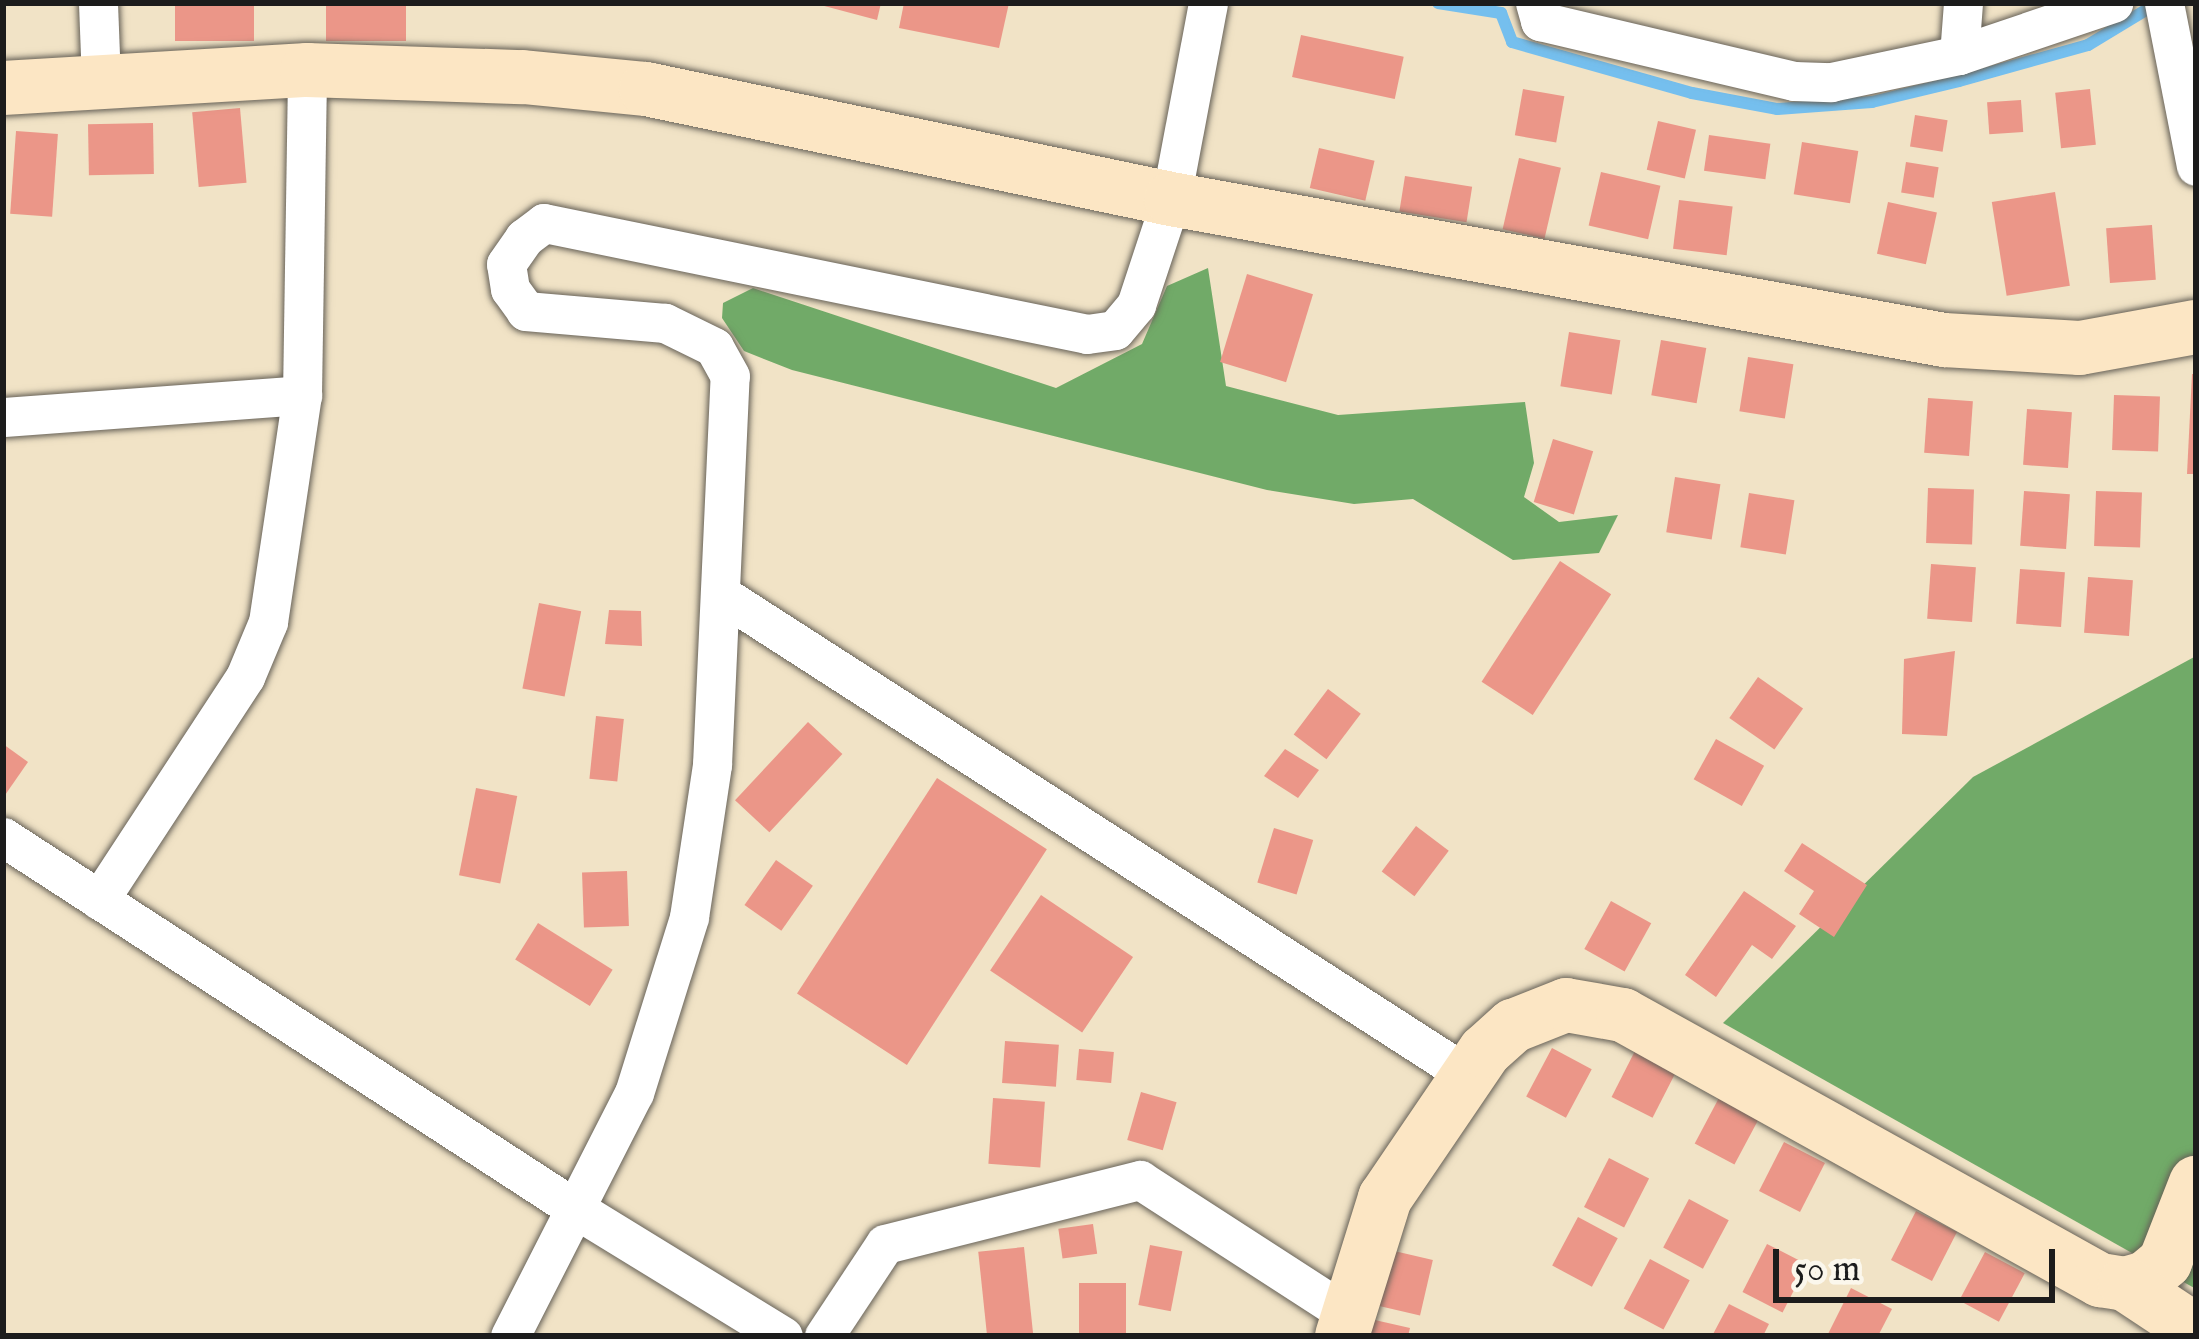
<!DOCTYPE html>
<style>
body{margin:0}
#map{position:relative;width:2199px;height:1339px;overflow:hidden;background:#f1e3c6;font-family:"IM FELL English",serif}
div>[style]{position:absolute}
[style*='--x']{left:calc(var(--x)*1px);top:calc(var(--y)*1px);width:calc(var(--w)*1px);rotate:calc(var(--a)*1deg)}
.forest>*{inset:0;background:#71aa68}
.stream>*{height:12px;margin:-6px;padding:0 6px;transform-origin:6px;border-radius:6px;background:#75bfee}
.building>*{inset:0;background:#eb9688;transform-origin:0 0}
.roads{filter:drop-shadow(0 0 3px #676258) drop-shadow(0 0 3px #676258)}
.street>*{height:39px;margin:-19.5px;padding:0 19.5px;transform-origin:19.5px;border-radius:19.5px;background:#fff}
.secondary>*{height:54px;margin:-27px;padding:0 27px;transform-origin:27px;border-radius:27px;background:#fce6c4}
span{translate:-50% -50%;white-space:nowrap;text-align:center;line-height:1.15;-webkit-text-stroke:12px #fbf7ec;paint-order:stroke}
.frame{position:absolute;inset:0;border:6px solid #1c1c1c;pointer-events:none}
.scale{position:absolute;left:1773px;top:1249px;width:282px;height:54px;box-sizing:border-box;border:6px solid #1c1c1c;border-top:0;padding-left:15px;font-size:36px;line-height:42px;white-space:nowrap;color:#1c1c1c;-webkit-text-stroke:9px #fbf7ec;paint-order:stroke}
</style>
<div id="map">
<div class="forest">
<i style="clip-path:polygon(1208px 268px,1226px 386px,1338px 415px,1525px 402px,1534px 463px,1524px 497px,1559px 522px,1618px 515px,1599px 553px,1513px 560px,1413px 499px,1354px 504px,1267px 490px,792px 370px,744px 351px,722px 318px,723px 303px,753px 288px,1056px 388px,1142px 344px,1167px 286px)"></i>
<i style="clip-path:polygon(2196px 656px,2196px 1289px,1723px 1023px,1973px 777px)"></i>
</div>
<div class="stream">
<i style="--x:1438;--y:3;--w:64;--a:9"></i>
<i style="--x:1501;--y:13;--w:31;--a:69"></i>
<i style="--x:1512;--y:42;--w:187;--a:15.8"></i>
<i style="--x:1692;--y:93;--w:86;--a:10.7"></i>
<i style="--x:1777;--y:109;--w:95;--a:-4.2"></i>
<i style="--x:1872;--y:102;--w:89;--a:-13.6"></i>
<i style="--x:1959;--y:81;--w:134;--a:-15.6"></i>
<i style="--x:2088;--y:45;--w:79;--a:-31.1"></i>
</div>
<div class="building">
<i style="left:175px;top:3px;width:79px;height:38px"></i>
<i style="left:326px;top:3px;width:80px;height:38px"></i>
<i style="clip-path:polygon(813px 3px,881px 3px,877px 20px)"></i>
<i style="clip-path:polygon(904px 3px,1009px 3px,999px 48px,899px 28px)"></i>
<i style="left:1301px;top:35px;width:105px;height:43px;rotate:12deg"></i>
<i style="left:1523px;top:89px;width:42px;height:47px;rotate:10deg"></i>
<i style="left:2090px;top:89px;width:56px;height:35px;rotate:84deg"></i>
<i style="left:2021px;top:100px;width:32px;height:34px;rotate:86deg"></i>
<i style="left:240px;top:108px;width:75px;height:48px;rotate:85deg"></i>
<i style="left:1915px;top:115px;width:33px;height:32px;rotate:9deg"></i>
<i style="left:1658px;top:121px;width:39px;height:50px;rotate:13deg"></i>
<i style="left:153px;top:123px;width:51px;height:65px;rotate:89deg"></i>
<i style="left:16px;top:131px;width:42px;height:83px;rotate:4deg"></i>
<i style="left:1709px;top:135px;width:62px;height:36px;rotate:8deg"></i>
<i style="left:1802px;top:142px;width:57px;height:53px;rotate:9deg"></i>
<i style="left:1319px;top:148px;width:57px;height:41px;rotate:13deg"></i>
<i style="left:1519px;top:158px;width:43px;height:73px;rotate:13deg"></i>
<i style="left:1906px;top:162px;width:33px;height:31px;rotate:9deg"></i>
<i style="left:1601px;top:172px;width:61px;height:55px;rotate:13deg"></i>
<i style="left:1405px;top:176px;width:68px;height:36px;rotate:9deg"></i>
<i style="left:2055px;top:192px;width:95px;height:64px;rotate:81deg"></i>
<i style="left:1679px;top:200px;width:54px;height:49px;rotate:7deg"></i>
<i style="left:1888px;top:202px;width:50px;height:53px;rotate:12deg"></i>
<i style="left:2152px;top:225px;width:55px;height:46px;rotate:86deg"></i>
<i style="left:1247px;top:274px;width:69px;height:92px;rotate:17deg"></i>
<i style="left:1569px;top:332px;width:52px;height:55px;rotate:9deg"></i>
<i style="left:1661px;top:340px;width:46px;height:56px;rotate:10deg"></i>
<i style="left:1748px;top:357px;width:46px;height:55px;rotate:9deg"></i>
<i style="clip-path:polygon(2192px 374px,2196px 374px,2196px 474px,2187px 474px)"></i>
<i style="left:2114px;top:395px;width:46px;height:55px;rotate:2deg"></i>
<i style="left:1928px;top:398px;width:45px;height:55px;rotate:4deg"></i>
<i style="left:2027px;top:409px;width:45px;height:56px;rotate:4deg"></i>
<i style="left:1553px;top:439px;width:42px;height:66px;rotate:17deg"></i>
<i style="left:1675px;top:477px;width:46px;height:56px;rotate:9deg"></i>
<i style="left:1928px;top:488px;width:46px;height:55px;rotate:2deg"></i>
<i style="left:2024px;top:491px;width:46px;height:55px;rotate:4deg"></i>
<i style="left:2096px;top:491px;width:46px;height:55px;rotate:2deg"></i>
<i style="left:1749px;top:493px;width:46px;height:55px;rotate:9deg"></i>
<i style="left:1560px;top:561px;width:61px;height:144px;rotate:33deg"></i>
<i style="left:1931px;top:564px;width:45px;height:55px;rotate:4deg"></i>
<i style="left:2020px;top:569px;width:45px;height:55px;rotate:4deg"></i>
<i style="left:2088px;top:577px;width:45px;height:56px;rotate:4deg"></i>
<i style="left:539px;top:603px;width:43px;height:87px;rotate:11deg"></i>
<i style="clip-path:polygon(609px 610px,641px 611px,642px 646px,605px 644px)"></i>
<i style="clip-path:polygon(1955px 651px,1947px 736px,1902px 734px,1904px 659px)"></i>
<i style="left:1758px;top:677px;width:55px;height:50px;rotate:35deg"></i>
<i style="left:1328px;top:689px;width:41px;height:57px;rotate:37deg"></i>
<i style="left:596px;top:716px;width:28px;height:63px;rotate:6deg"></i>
<i style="left:808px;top:722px;width:47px;height:107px;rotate:43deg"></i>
<i style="left:1716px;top:739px;width:55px;height:46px;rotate:29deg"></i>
<i style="clip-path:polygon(3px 744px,28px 762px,3px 798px)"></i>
<i style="clip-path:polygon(1285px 749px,1319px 770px,1298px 798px,1264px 776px)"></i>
<i style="left:937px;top:778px;width:131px;height:257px;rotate:33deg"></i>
<i style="left:476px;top:788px;width:42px;height:89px;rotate:11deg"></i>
<i style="left:1416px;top:826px;width:41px;height:57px;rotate:37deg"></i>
<i style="left:1274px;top:828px;width:41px;height:57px;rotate:17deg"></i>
<i style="clip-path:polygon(1802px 843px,1867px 885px,1834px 937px,1799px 914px,1814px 891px,1784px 871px)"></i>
<i style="left:776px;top:860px;width:45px;height:55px;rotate:35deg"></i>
<i style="left:627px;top:871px;width:55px;height:45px;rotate:88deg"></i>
<i style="clip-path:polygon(1744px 891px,1796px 926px,1772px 959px,1752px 945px,1716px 997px,1685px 975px)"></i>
<i style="left:1041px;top:895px;width:111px;height:91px;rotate:34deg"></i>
<i style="left:1611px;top:901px;width:46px;height:55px;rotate:29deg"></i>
<i style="left:538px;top:923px;width:88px;height:43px;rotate:32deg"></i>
<i style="left:1005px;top:1041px;width:54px;height:42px;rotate:4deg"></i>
<i style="left:1637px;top:1047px;width:46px;height:56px;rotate:27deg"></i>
<i style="left:1552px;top:1048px;width:45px;height:55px;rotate:28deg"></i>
<i style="left:1079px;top:1049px;width:35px;height:31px;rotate:5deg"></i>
<i style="left:1141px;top:1092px;width:37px;height:50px;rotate:16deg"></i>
<i style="left:1721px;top:1094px;width:45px;height:56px;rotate:28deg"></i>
<i style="left:993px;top:1098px;width:52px;height:66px;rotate:4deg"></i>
<i style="left:1784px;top:1142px;width:46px;height:55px;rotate:27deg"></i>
<i style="left:1609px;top:1158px;width:45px;height:55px;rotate:27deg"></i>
<i style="left:1689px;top:1199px;width:45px;height:55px;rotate:28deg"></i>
<i style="left:1916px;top:1211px;width:46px;height:55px;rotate:27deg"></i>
<i style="left:1578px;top:1217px;width:45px;height:55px;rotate:28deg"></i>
<i style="left:1093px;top:1224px;width:30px;height:35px;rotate:82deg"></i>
<i style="left:1767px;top:1244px;width:45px;height:54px;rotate:27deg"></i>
<i style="left:1150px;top:1245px;width:33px;height:61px;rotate:11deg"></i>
<i style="left:1024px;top:1247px;width:89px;height:46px;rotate:84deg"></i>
<i style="left:1390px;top:1250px;width:44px;height:57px;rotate:13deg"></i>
<i style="left:1985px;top:1252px;width:45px;height:55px;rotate:28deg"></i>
<i style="left:1650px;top:1259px;width:45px;height:56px;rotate:28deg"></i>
<i style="left:1079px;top:1283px;width:47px;height:53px"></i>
<i style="clip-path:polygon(1851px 1288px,1892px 1309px,1878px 1336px,1827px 1336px)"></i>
<i style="clip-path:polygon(1729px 1304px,1769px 1324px,1763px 1336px,1712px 1336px)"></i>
<i style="clip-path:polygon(1366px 1318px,1410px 1328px,1408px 1336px,1362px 1336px)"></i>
</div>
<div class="roads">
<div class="street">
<i style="--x:98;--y:3;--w:79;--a:87.8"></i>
<i style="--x:1535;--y:3;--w:19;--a:74"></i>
<i style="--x:1540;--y:21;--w:261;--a:13.3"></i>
<i style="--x:1794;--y:81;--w:37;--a:2"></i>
<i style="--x:1831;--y:82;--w:131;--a:-11.9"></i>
<i style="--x:1959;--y:55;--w:163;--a:-18.7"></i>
<i style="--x:2164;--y:3;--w:166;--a:78.9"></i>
<i style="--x:1959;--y:55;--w:52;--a:-85.6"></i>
<i style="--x:3;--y:417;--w:300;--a:-4.2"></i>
<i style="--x:722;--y:595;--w:888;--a:32.78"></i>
<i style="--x:3;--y:837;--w:681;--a:33.01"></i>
<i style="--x:574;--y:1208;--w:245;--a:31.5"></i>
<i style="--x:99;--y:900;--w:267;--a:-56.8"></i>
<i style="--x:245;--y:677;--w:60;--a:-67.3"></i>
<i style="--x:268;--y:622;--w:230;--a:-81.5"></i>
<i style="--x:302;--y:395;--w:325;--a:-89.1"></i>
<i style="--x:510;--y:1336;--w:273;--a:-63"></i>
<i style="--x:634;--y:1093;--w:184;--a:-72.6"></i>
<i style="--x:689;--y:917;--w:154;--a:-81.4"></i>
<i style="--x:712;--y:765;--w:389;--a:-87.4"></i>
<i style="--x:730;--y:376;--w:33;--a:-119"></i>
<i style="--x:714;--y:347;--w:55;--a:-153.9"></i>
<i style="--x:665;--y:323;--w:140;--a:-175.1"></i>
<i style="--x:526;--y:311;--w:27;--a:-126"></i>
<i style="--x:510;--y:289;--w:25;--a:-99"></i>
<i style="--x:506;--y:264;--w:32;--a:-55"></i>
<i style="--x:524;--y:238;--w:25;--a:-37"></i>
<i style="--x:544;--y:223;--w:554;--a:11.55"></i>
<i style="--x:1087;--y:334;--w:28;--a:-8"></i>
<i style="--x:1115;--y:330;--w:33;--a:-50"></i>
<i style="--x:1136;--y:305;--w:112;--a:-71.7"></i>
<i style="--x:1171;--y:199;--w:199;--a:-79.3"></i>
<i style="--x:824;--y:1336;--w:110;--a:-56.5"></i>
<i style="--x:885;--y:1244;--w:263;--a:-14.1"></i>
<i style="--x:1140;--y:1180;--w:249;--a:32.9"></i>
</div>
<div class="secondary">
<i style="--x:3;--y:88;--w:305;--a:-3.4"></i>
<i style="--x:307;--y:70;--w:216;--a:1.9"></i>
<i style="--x:523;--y:77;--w:124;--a:5.6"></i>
<i style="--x:646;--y:89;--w:536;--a:11.83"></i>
<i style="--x:1171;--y:199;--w:786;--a:10.34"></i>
<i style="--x:1944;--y:340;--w:136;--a:3.4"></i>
<i style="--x:2080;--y:348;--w:118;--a:-10.3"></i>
<i style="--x:2125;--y:1284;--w:22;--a:-16"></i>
<i style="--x:2146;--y:1278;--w:25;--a:-40"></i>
<i style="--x:2165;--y:1262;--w:85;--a:-68.6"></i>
<i style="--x:1342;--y:1336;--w:145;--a:-72.7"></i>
<i style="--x:1385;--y:1198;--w:178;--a:-55.8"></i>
<i style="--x:1485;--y:1051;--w:38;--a:-42"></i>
<i style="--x:1513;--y:1026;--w:57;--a:-21.6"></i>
<i style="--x:1566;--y:1005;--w:58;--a:10"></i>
<i style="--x:1623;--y:1015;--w:546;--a:29.05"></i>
<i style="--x:2100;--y:1280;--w:25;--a:9"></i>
<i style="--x:2125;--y:1284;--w:85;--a:33.5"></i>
</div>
</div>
<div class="frame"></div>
<div class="scale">50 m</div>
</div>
